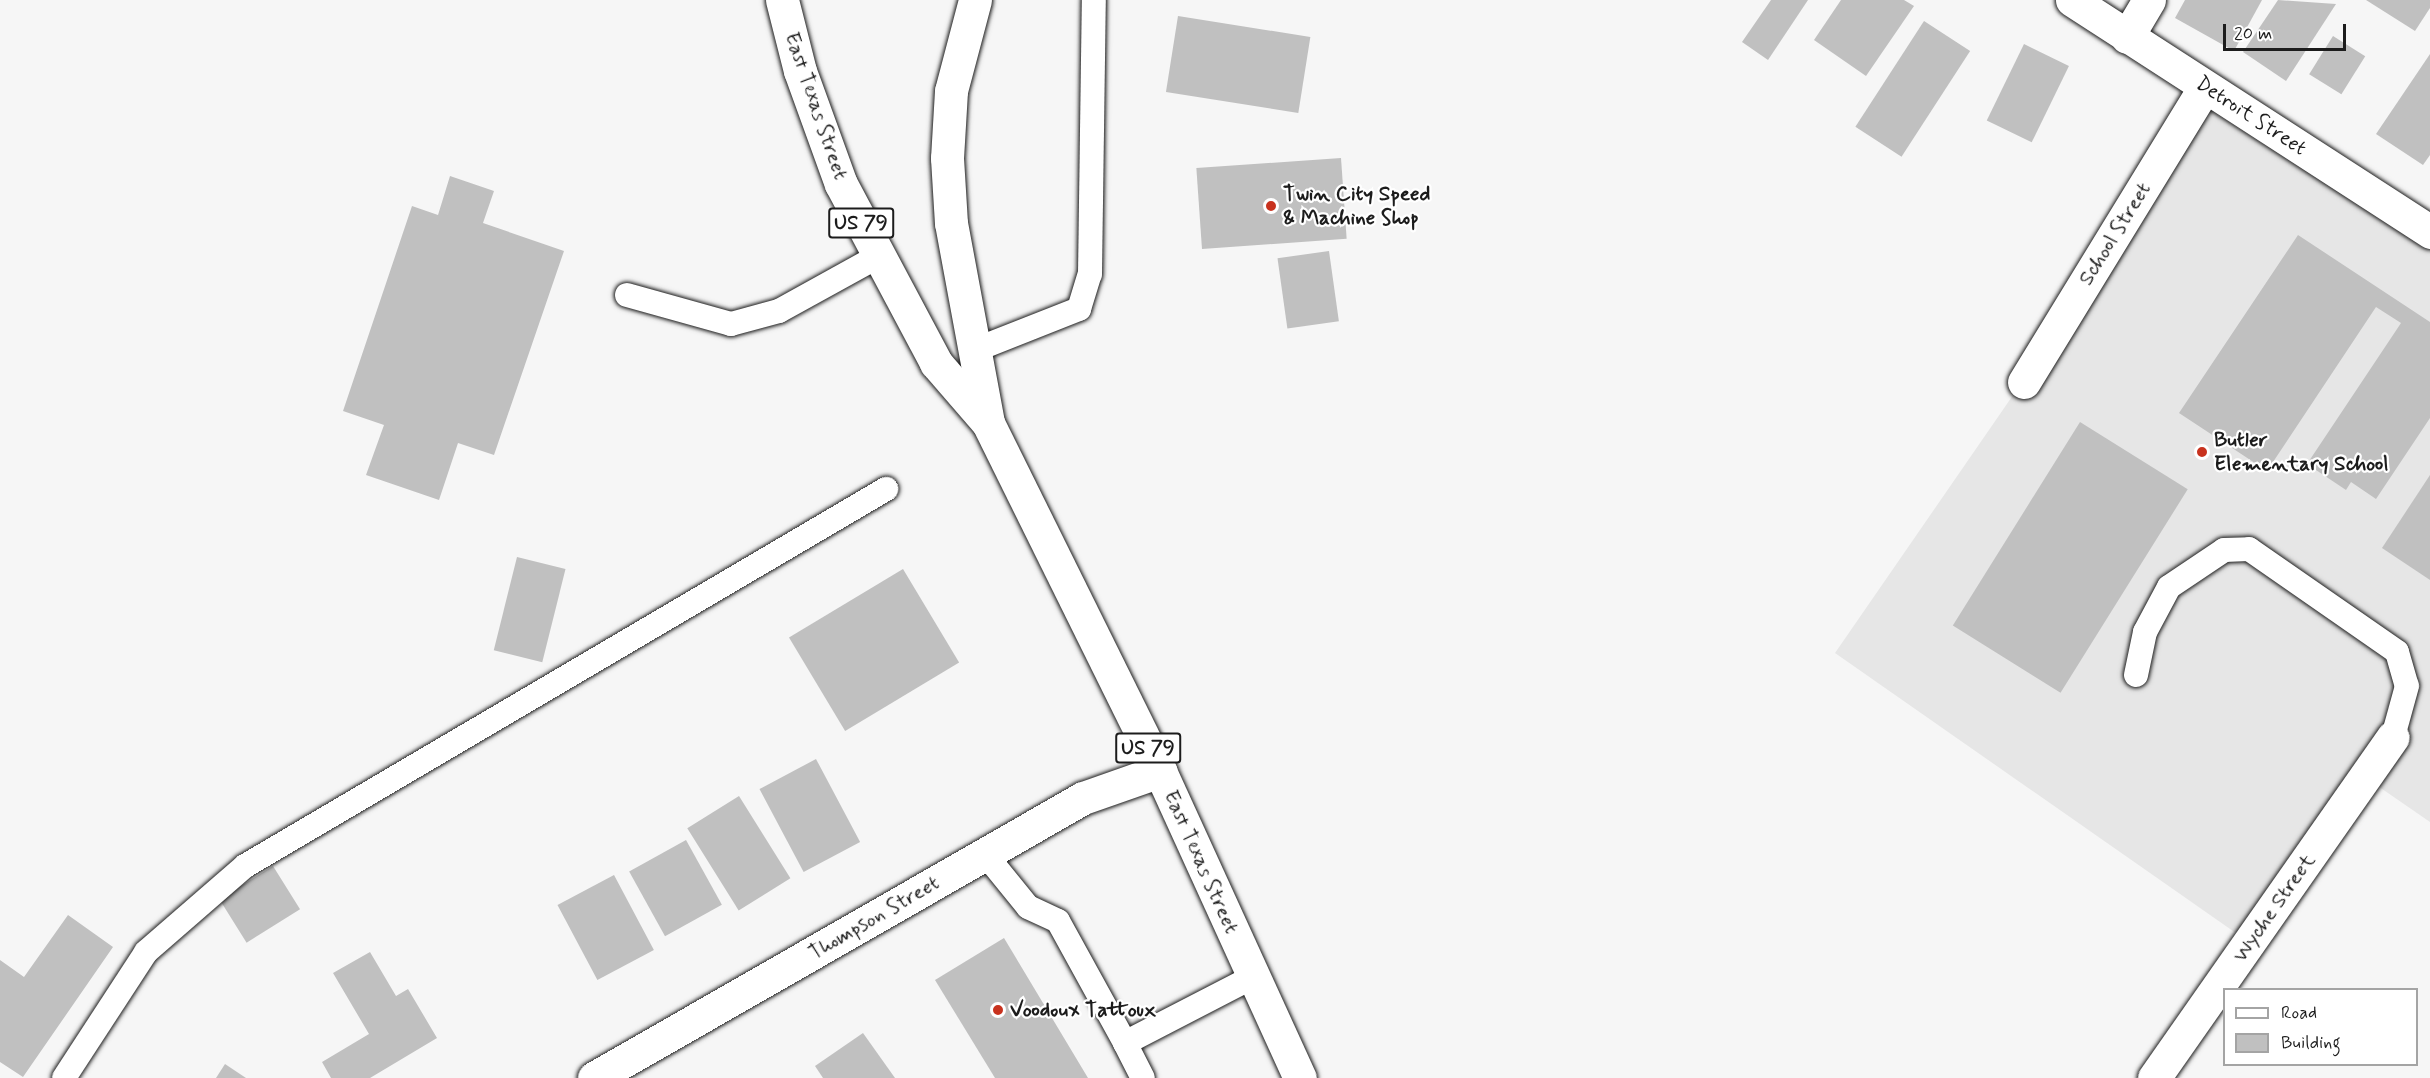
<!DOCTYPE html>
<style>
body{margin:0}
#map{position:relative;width:2430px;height:1078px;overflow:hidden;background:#f6f6f6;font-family:Mynerve,sans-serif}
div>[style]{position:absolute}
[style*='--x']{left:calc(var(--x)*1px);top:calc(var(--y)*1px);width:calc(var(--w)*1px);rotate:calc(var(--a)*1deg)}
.built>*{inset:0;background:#e6e6e6}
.building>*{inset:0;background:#c0c0c0;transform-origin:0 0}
.roads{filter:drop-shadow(0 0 2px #1c1c1c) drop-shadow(0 0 2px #1c1c1c)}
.lane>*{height:24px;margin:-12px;padding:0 12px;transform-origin:12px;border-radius:12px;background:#fff}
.street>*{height:33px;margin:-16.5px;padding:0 16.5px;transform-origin:16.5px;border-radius:16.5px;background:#fff}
.primary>*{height:33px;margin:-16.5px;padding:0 16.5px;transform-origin:16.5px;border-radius:16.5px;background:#fff}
.dots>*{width:16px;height:16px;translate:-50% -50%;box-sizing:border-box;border:3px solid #fff;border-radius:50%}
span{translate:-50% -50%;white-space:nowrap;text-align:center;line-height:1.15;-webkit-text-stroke:4.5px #fff;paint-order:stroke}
.shield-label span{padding:2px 4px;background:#fff;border:2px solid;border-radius:4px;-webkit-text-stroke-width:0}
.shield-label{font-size:20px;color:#1c1c1c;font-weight:700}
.street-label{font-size:21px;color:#1c1c1c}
.poi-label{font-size:21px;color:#1c1c1c;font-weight:700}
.left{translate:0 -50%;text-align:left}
.legend{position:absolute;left:2223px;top:988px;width:195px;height:78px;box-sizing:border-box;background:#fff;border:2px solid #a4a4a4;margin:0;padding:8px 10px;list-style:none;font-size:18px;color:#1c1c1c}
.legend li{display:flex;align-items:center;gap:12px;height:30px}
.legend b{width:30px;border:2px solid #a4a4a4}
.scale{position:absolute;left:2223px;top:24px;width:123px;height:27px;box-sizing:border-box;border:3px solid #1c1c1c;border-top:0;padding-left:8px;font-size:18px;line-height:21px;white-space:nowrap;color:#1c1c1c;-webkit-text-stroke:4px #fff;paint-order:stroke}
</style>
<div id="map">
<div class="built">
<i style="clip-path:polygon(2210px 110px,2430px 250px,2430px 822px,2359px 773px,2243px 938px,1835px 653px)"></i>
</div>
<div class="building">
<i style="clip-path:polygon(1771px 0,1808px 0,1768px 60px,1742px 42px)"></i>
<i style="clip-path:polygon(1841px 0,1904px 0,1914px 6px,1866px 76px,1814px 40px)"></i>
<i style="clip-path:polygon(2185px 0,2262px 0,2234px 51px,2175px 18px)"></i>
<i style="clip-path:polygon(2278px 0,2336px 4px,2286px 81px,2243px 52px)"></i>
<i style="clip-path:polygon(2366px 0,2430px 0,2430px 8px,2415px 31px)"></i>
<i style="left:1178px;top:16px;width:134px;height:77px;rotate:9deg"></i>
<i style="left:1924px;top:21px;width:55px;height:126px;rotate:33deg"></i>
<i style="left:2333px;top:36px;width:38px;height:45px;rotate:32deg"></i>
<i style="left:2024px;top:44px;width:50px;height:85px;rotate:26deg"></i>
<i style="clip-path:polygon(2430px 54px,2430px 155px,2423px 165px,2376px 134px)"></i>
<i style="left:1341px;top:158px;width:81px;height:145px;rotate:86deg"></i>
<i style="clip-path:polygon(450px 176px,494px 191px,483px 223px,564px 251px,494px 455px,458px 443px,439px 500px,366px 475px,384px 425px,343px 411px,412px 206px,438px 215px)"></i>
<i style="clip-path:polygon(2298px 235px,2430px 322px,2430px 418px,2376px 499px,2351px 482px,2346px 490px,2307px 464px,2401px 323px,2376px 307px,2267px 471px,2179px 413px)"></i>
<i style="left:1329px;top:251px;width:71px;height:52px;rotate:82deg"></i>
<i style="left:2080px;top:422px;width:127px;height:240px;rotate:32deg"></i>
<i style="clip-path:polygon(2430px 475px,2430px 580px,2382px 548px)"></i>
<i style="left:517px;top:557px;width:50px;height:96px;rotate:14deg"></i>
<i style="left:903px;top:569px;width:109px;height:133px;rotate:59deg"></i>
<i style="left:816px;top:759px;width:94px;height:64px;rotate:62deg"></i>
<i style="left:739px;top:796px;width:97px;height:61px;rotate:58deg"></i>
<i style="left:686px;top:840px;width:74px;height:65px;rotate:61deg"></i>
<i style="left:273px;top:866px;width:51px;height:63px;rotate:58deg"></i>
<i style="left:614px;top:875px;width:85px;height:64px;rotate:62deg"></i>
<i style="clip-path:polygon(68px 915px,113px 947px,23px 1077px,0 1062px,0 960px,24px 977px)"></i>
<i style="clip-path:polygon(1004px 938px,1088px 1078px,995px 1078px,935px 980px)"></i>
<i style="clip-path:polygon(370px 952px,396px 996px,408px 989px,437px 1038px,370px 1078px,331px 1078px,322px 1062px,369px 1034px,333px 973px)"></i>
<i style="clip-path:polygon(863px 1033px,895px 1078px,823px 1078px,815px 1066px)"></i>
<i style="clip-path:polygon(225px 1064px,246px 1078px,216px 1078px)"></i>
</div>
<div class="roads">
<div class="lane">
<i style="--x:627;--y:295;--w:108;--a:15.6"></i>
<i style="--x:731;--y:324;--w:50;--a:-15.2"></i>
<i style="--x:779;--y:311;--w:112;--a:-28.9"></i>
<i style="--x:975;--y:350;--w:112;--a:-21.5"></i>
<i style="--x:1079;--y:309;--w:37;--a:-73"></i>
<i style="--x:1090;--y:274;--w:274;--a:-89.2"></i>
<i style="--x:2136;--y:675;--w:44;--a:-78.2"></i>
<i style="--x:2145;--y:632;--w:51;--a:-61.9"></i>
<i style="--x:2169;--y:587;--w:66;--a:-33.9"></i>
<i style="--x:2224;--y:550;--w:25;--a:-2"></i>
<i style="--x:2249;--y:549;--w:180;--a:34.8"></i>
<i style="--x:2397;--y:652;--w:35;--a:74"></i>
<i style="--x:2407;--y:686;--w:53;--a:105.4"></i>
<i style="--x:985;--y:854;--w:68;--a:50.9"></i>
<i style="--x:1028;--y:907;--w:33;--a:25"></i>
<i style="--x:1058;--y:921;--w:139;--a:61.2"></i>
<i style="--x:1125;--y:1043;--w:144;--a:-27.3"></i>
<i style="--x:1125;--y:1043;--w:39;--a:63"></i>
<i style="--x:64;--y:1078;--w:150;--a:-56.9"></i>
<i style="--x:146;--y:952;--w:131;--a:-41"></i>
<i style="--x:245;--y:866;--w:744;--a:-30.46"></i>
</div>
<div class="street">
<i style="--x:2072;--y:0;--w:427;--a:32.9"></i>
<i style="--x:2127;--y:37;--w:43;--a:-59.3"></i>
<i style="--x:2024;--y:382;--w:346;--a:-58.5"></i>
<i style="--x:594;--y:1078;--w:563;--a:-29.8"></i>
<i style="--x:1083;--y:798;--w:82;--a:-19.3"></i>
<i style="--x:2154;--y:1078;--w:416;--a:-55"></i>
</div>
<div class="primary">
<i style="--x:782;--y:0;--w:73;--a:75.8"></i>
<i style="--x:800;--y:71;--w:120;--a:70.1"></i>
<i style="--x:841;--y:184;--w:203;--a:62"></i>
<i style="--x:936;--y:363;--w:79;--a:49.1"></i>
<i style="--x:988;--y:423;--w:388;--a:63.7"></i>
<i style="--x:1160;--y:771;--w:337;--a:65.5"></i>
<i style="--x:975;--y:0;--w:94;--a:104.8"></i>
<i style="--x:951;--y:91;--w:67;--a:93.4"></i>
<i style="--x:947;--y:158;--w:65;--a:86.5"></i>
<i style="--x:951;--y:223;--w:203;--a:79.5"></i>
</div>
</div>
<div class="dots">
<i style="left:1271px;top:206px;background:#c8321e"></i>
<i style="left:2202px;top:452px;background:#c8321e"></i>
<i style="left:998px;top:1010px;background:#c8321e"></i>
</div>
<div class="shield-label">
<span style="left:861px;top:223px">US 79</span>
<span style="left:1148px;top:748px">US 79</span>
</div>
<div class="street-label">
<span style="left:816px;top:106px;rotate:71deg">East Texas Street</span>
<span style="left:2251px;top:116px;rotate:33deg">Detroit Street</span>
<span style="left:2115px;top:234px;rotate:-58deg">School Street</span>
<span style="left:1201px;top:862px;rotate:66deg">East Texas Street</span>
<span style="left:2274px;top:908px;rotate:-55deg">Wyche Street</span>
<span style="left:874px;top:918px;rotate:-30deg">Thompson Street</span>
</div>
<div class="poi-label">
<span class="left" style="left:1283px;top:206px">Twin City Speed<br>&amp; Machine Shop</span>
<span class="left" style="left:2214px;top:452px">Butler<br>Elementary School</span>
<span class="left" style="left:1010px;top:1010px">Voodoux Tattoux</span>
</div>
<ul class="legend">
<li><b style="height:8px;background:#fff"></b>Road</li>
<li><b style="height:16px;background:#c0c0c0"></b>Building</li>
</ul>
<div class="scale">20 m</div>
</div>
